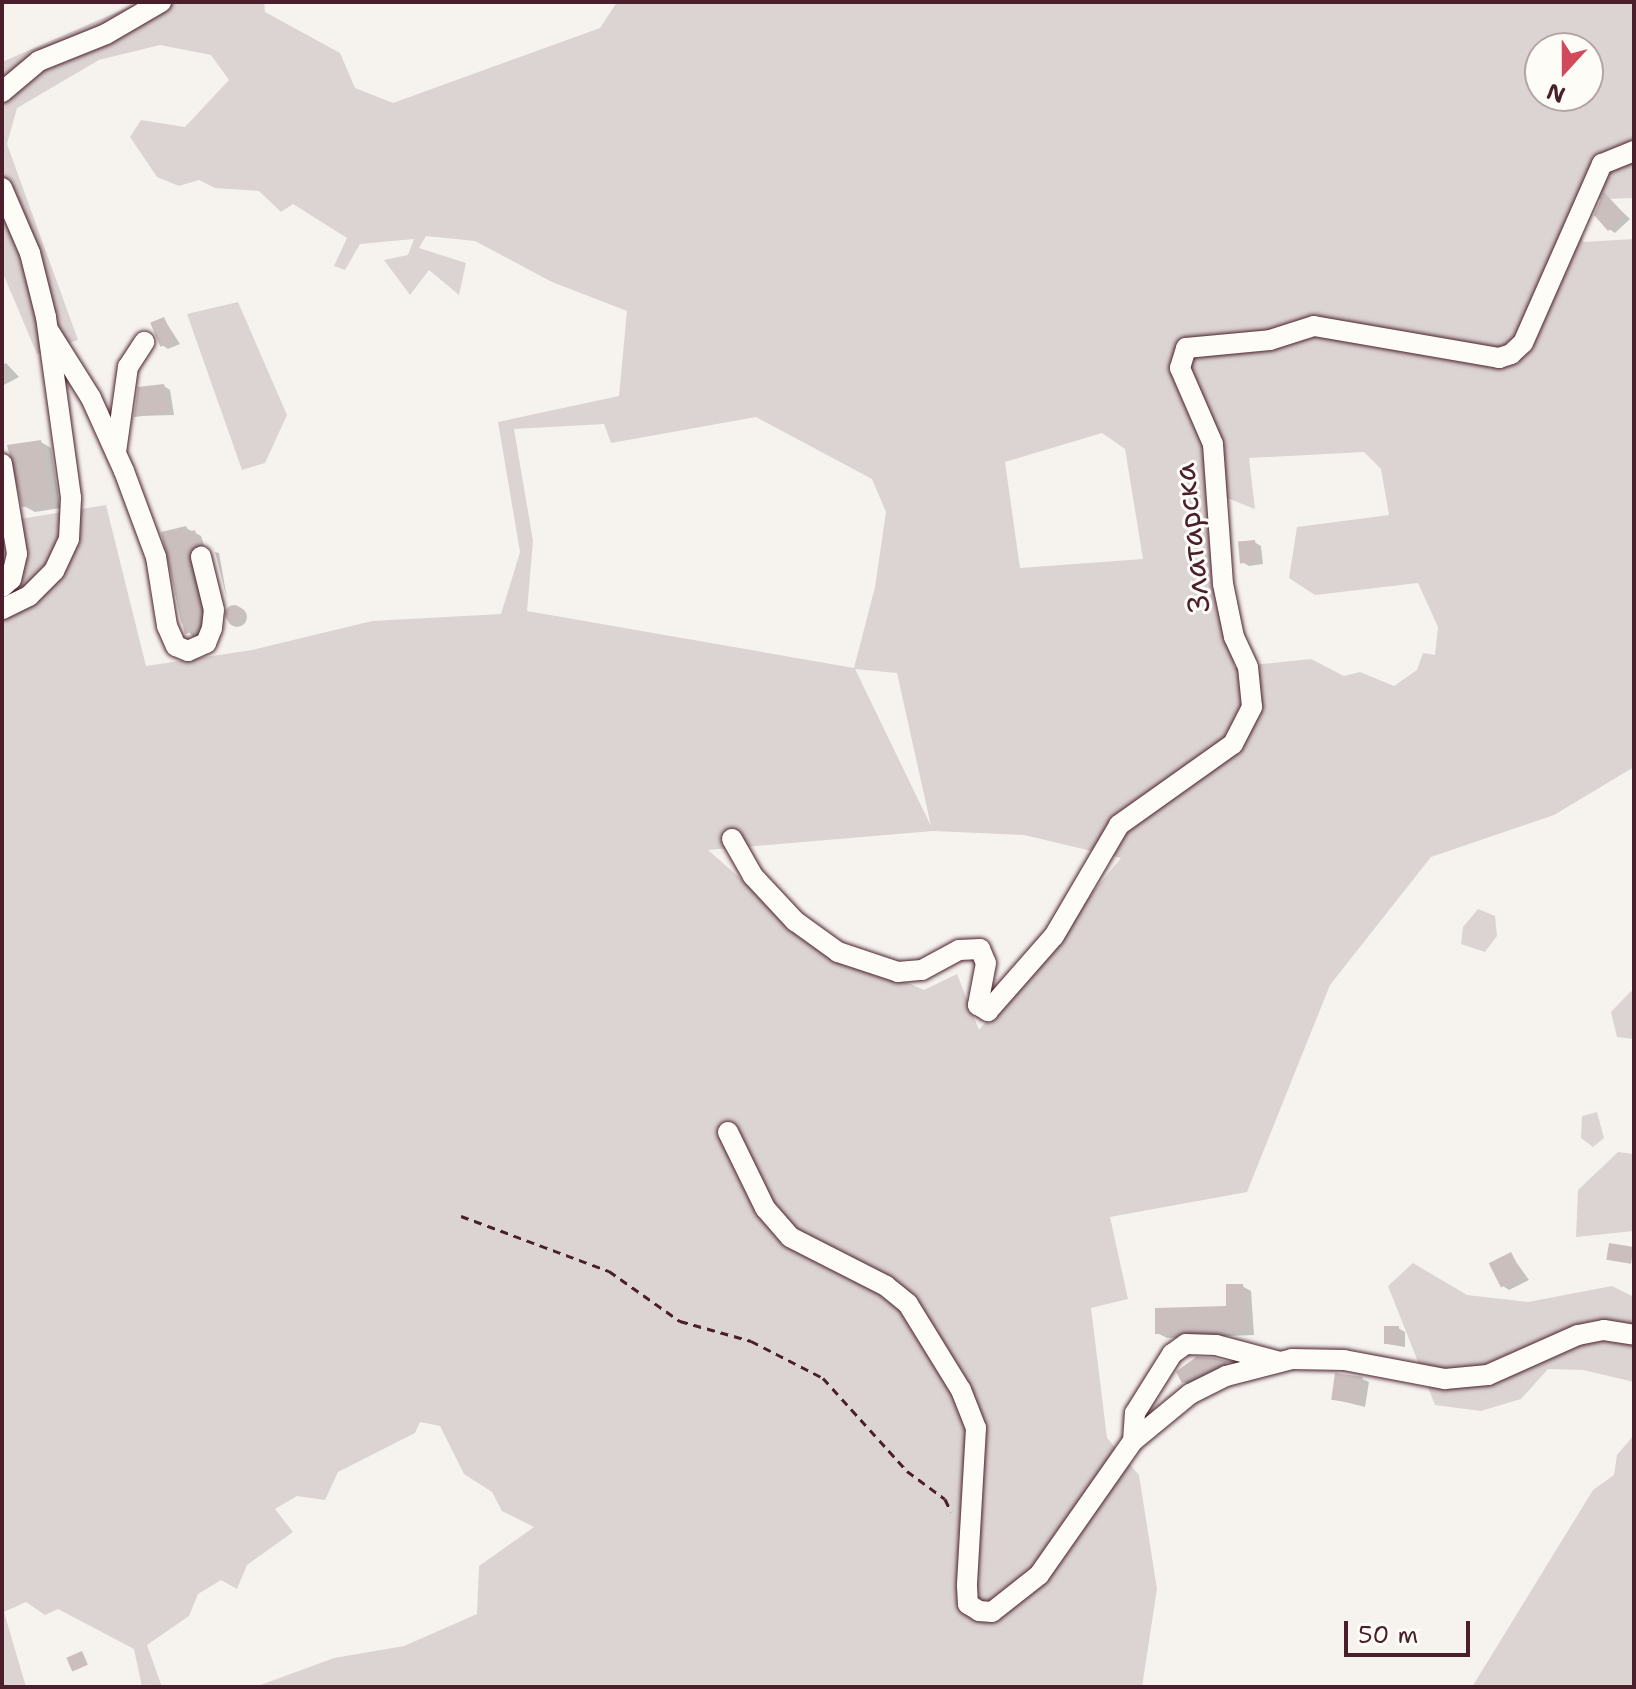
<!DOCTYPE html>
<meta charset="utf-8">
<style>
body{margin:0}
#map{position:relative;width:1636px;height:1689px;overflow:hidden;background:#f6f3ef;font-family:"Shantell Sans",sans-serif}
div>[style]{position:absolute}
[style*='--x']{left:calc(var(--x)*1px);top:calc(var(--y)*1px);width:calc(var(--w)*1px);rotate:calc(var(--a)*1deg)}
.green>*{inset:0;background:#dcd4d2}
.shadow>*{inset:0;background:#0003}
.round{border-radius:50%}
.building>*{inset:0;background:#cbbfbe;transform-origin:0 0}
.path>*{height:3px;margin-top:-1.5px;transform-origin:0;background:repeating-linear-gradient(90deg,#4a1f2b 0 8px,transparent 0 14px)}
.roads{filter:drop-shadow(0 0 2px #4a1f2b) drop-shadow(0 0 2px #4a1f2b)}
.minor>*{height:20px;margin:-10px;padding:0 10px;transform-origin:10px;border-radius:10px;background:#fdfcf7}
span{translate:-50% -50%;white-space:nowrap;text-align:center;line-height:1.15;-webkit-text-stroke:6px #fdfcf7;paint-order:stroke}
.street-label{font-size:30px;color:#4a1f2b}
.frame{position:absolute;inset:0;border:4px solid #4a1f2b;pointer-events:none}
.north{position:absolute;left:1524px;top:32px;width:80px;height:80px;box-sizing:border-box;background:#fdfcf7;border:2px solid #b5a4a5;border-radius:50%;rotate:201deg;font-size:22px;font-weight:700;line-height:32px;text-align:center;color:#4a1f2b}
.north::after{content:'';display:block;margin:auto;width:28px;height:36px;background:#d1495b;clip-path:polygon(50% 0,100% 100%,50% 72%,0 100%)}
.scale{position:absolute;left:1344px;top:1621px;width:126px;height:36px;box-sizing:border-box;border:4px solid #4a1f2b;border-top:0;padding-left:10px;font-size:24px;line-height:28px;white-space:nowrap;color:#4a1f2b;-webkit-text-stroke:6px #fdfcf7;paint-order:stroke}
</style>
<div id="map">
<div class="green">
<i style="clip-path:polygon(evenodd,140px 2px,264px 2px,265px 12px,340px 53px,355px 88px,393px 103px,600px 28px,617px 2px,1634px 2px,1634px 198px,1576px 200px,1583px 242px,1634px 239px,1634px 767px,1554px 815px,1431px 857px,1330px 985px,1247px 1192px,1110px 1217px,1128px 1299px,1091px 1308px,1107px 1438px,1139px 1475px,1157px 1589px,1142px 1687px,255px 1687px,334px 1658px,404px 1646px,477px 1614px,479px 1566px,534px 1527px,502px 1511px,492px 1492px,464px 1474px,440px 1426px,420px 1422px,415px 1433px,338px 1472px,325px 1500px,297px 1496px,275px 1509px,293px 1532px,247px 1565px,237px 1589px,221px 1580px,198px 1594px,189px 1616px,147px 1645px,162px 1687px,142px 1687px,134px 1649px,58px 1609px,45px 1615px,26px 1602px,4px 1612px,26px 1687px,2px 1687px,2px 522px,106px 505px,146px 666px,252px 650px,372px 621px,501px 614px,520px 552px,498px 422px,619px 396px,627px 311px,552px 282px,475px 241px,426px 236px,419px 248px,466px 263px,459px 295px,429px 270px,410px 295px,384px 260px,408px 255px,414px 239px,360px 244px,345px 270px,334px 266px,347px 238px,293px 204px,281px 212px,259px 191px,215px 188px,199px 180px,179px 186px,157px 177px,130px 137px,141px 120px,185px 127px,229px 80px,211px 55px,160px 45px,99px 60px,17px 108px,7px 144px,78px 340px,37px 354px,2px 271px,2px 62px,140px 2px,1540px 48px,1588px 48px,1588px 96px,1540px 96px,1540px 48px,140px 2px,756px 417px,872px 479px,886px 512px,875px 587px,854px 668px,527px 611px,533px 541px,514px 429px,604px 424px,611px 443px,756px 417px,140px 2px,1102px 433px,1125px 449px,1143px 559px,1020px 568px,1005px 462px,1102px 433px,140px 2px,1364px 452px,1381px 469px,1389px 515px,1297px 527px,1289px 578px,1315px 595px,1418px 583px,1438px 627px,1435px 655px,1423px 653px,1417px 670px,1394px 686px,1360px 672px,1344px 676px,1311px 659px,1234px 667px,1227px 498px,1255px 509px,1249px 458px,1364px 452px,140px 2px,855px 669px,897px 673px,931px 826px,855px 669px,140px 2px,933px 831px,1024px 835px,1121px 858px,979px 1030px,957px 974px,924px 990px,811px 940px,708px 850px,933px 831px)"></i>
<i style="clip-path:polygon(238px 302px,287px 415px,265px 463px,242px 470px,187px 314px)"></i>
<i style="clip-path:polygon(1478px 909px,1495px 916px,1497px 936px,1485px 952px,1461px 944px,1463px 927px)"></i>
<i style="clip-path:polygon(1631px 991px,1634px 993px,1634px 1039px,1617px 1037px,1611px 1012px)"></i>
<i style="clip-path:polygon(1597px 1112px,1604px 1138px,1593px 1147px,1581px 1138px,1582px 1116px)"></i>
<i style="clip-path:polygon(1618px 1152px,1634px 1154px,1634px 1231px,1576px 1237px,1578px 1190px)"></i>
<i style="clip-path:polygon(1413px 1263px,1467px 1295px,1528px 1302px,1612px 1286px,1634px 1297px,1634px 1382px,1583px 1370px,1548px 1369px,1521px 1399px,1481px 1411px,1435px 1405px,1388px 1286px)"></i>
<i style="clip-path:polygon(1634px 1435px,1634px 1687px,1472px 1687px,1593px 1490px,1614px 1475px,1617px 1455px)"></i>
</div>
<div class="shadow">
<i style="clip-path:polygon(1605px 195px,1630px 219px,1615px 233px,1609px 229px)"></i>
<i style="clip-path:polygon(164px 319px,180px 344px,168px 349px,162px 345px)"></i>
<i style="clip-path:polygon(6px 363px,19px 377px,2px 386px,2px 365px)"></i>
<i style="clip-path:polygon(164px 386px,170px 390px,174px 415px,136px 416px)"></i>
<i style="clip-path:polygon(41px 442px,51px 448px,60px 508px,35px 512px,24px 506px)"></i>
<i style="clip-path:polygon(186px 528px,201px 536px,205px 548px,207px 615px,203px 634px,193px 637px,181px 622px,163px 534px)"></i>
<i style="clip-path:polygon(1254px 542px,1261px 546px,1263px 564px,1249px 566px,1242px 562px)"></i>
<i style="clip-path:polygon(215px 552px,219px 553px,227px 599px)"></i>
<i class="round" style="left:227px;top:607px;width:20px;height:20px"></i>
<i style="clip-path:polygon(1511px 1255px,1529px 1280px,1509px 1290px,1503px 1286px)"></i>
<i style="clip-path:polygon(1242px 1286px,1251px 1291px,1254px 1335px,1167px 1338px,1157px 1333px,1228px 1308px)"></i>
<i style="clip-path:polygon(1398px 1328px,1405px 1332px,1405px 1347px,1387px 1344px)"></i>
<i style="clip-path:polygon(1202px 1361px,1228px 1364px,1232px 1366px,1190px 1386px,1184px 1382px,1182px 1367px)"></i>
<i style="clip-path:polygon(1362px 1379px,1369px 1382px,1365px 1407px,1333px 1399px)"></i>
</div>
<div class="building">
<i style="clip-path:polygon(1604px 192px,1625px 215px,1608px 231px,1594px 215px)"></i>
<i style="left:164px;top:317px;width:26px;height:15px;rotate:67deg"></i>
<i style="clip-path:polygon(164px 384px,169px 413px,134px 417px,138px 387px)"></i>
<i style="clip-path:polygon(41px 440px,50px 503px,22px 507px,7px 445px)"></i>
<i style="clip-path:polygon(186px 526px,188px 532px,195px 530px,199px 544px,188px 559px,201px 611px,197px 631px,185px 634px,161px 532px)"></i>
<i style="left:1255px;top:540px;width:22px;height:17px;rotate:85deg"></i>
<i class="round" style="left:225px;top:605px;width:18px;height:18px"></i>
<i style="left:1609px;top:1243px;width:25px;height:17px;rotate:9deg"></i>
<i style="left:1511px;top:1252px;width:27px;height:25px;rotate:63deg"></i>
<i style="clip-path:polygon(1226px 1284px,1243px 1284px,1246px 1331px,1155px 1334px,1155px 1308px,1226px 1306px)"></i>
<i style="left:1399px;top:1326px;width:18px;height:15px;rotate:90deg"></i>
<i style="clip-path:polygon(1196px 1357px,1214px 1358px,1229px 1362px,1182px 1383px,1176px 1372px)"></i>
<i style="left:1335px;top:1373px;width:28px;height:27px;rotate:8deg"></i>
<i style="left:82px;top:1651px;width:15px;height:17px;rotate:67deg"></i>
</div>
<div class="path">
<i style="--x:461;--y:1216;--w:158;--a:20.4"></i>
<i style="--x:609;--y:1271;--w:87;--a:35.2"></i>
<i style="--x:680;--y:1321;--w:74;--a:15.7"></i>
<i style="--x:751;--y:1341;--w:81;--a:27.2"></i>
<i style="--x:823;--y:1378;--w:125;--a:47.9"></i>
<i style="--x:907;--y:1471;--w:47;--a:36.4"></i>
<i style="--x:945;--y:1499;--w:14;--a:65"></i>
</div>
<div class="roads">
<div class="minor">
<i style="--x:2;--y:92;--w:48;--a:-40"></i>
<i style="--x:39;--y:61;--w:72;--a:-21.9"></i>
<i style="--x:106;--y:34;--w:64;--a:-30.2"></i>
<i style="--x:2;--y:188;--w:71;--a:66.7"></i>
<i style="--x:30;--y:253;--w:66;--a:76"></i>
<i style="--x:46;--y:317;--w:183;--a:82.1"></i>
<i style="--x:71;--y:498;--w:41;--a:92.8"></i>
<i style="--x:69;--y:539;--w:35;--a:115"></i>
<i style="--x:54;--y:571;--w:35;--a:135"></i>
<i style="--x:29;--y:596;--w:30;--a:154"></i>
<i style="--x:49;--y:331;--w:79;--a:57.9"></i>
<i style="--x:91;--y:398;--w:80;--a:65.7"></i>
<i style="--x:124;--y:471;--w:92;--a:69.6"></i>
<i style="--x:156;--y:557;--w:70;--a:80.9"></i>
<i style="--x:167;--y:626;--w:22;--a:66"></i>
<i style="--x:176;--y:646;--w:13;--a:23"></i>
<i style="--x:188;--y:651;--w:20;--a:-24"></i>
<i style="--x:206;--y:643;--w:16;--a:-68"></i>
<i style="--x:212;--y:628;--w:18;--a:-84"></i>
<i style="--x:214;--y:610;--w:55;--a:-103.8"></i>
<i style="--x:116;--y:452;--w:86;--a:-82"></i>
<i style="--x:128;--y:367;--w:30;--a:-57"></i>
<i style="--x:2;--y:464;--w:91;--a:80.5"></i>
<i style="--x:17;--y:554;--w:26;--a:103"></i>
<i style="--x:11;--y:579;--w:12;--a:138"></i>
<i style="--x:732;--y:839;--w:43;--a:60.4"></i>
<i style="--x:753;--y:876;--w:62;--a:47"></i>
<i style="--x:795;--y:921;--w:53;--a:35.8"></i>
<i style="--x:838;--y:952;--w:63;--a:18.4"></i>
<i style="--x:898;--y:972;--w:24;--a:-5"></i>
<i style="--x:922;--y:970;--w:42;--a:-28.4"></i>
<i style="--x:959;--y:950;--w:21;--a:-3"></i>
<i style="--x:980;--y:949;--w:15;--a:67"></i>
<i style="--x:986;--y:963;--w:43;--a:100.8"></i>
<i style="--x:978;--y:1005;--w:12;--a:31"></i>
<i style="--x:988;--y:1011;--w:100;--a:-48.7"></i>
<i style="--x:1054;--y:936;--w:129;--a:-59.6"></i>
<i style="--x:1119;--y:825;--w:140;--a:-35.4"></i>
<i style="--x:1233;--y:744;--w:42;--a:-62.8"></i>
<i style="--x:1252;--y:707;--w:40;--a:-95.7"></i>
<i style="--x:1248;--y:667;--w:33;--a:-115"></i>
<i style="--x:1234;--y:637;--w:54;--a:-101.7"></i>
<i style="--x:1223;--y:584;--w:140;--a:-94.1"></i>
<i style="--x:1213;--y:444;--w:83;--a:-113.5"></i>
<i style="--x:1180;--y:368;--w:21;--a:-73"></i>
<i style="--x:1186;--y:348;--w:84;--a:-5.4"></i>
<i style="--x:1270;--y:340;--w:46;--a:-17.7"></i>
<i style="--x:1314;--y:326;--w:188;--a:9.8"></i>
<i style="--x:1499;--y:358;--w:13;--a:-18"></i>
<i style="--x:1511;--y:354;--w:16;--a:-43"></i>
<i style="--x:1523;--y:343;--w:196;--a:-66.2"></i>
<i style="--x:1602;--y:164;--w:35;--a:-22"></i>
<i style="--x:728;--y:1132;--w:85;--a:64"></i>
<i style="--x:765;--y:1208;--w:38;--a:49"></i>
<i style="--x:790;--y:1237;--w:108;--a:27"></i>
<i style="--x:886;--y:1286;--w:28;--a:39"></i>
<i style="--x:908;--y:1304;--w:101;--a:58.4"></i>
<i style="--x:961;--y:1390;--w:41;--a:68.5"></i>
<i style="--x:976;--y:1428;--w:158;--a:93.3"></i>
<i style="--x:967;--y:1586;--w:18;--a:87"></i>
<i style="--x:968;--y:1604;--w:13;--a:32"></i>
<i style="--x:979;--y:1611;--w:13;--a:4"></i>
<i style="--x:992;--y:1612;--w:60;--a:-38.2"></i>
<i style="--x:1039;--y:1575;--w:164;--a:-55"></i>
<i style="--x:1133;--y:1441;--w:28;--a:-86"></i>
<i style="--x:1135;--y:1413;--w:70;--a:-57.9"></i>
<i style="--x:1172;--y:1354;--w:17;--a:-36"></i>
<i style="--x:1186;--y:1344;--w:30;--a:2"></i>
<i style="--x:1216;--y:1345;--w:66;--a:14.9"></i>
<i style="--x:1133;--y:1441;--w:74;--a:-39.5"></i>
<i style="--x:1190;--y:1394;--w:40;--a:-26.6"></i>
<i style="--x:1226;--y:1376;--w:68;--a:-14.4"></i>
<i style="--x:1292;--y:1359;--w:52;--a:1.1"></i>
<i style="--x:1344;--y:1360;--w:103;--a:10.7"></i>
<i style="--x:1445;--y:1379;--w:43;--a:-5.3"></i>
<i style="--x:1488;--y:1375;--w:98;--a:-24"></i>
<i style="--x:1578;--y:1335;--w:26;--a:-11"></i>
<i style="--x:1604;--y:1330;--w:30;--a:9"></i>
</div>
</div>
<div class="street-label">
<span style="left:1192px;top:538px;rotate:-96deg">Златарска</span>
</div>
<div class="frame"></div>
<div class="north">N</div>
<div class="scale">50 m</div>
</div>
